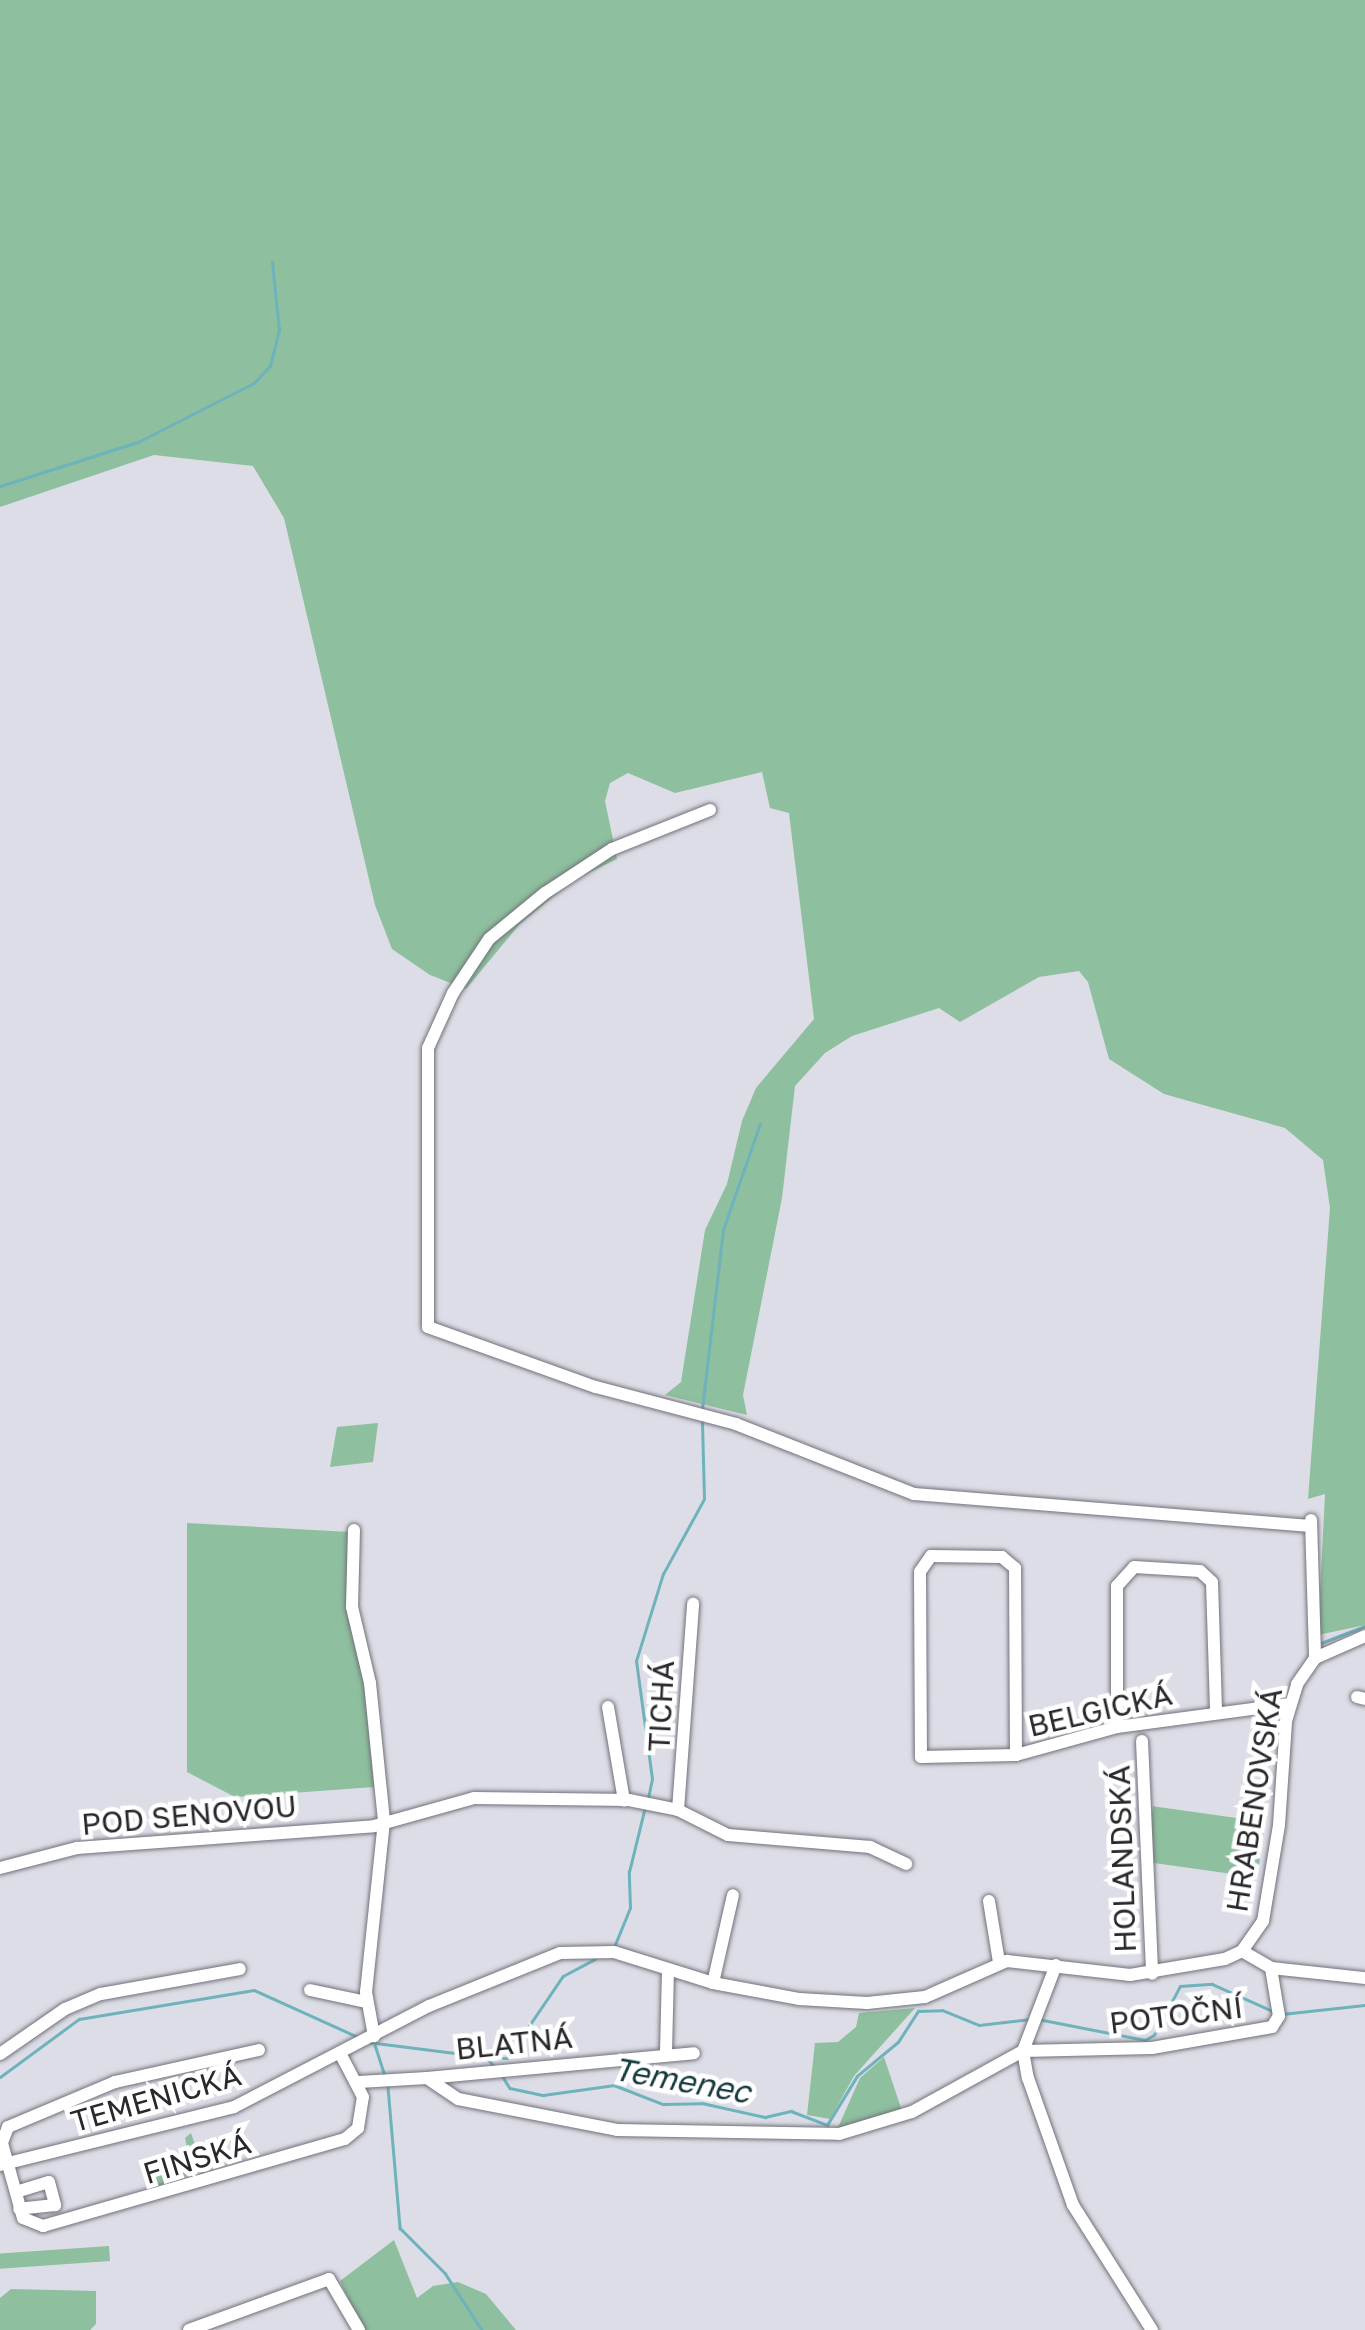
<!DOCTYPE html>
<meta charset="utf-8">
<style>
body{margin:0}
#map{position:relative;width:1365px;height:2330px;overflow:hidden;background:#dddde7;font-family:"Golos Text",sans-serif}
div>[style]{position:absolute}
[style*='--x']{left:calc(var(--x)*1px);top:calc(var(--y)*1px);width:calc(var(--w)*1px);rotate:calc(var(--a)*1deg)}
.green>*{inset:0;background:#8ebf9e;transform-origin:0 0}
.stream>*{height:2.5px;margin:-1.25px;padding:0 1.25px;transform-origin:1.25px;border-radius:1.25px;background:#6eb3bc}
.roads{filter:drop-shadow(0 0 2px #717179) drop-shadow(0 0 2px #717179)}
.minor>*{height:12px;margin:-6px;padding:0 6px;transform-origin:6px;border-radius:6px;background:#fff}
span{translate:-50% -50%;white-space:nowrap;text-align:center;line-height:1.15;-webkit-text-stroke:9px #fff;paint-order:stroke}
.street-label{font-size:30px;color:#29292d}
.water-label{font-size:32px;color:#16393d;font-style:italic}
</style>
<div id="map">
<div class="green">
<i style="clip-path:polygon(0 0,1365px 0,1365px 1625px,1318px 1635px,1325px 1494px,1308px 1499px,1330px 1208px,1323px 1160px,1285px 1128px,1164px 1094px,1109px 1059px,1088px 982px,1079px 971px,1039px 977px,960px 1022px,939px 1008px,852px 1036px,825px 1053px,795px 1086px,782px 1198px,743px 1395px,747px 1415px,665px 1395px,681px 1382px,705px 1230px,727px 1184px,742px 1121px,756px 1088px,814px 1019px,789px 813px,770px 808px,762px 772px,675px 793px,628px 773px,610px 783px,605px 801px,617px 859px,572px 881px,519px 925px,466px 989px,430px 975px,392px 949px,375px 905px,284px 518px,253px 466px,154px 455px,0 507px)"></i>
<i style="clip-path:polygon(378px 1423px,373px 1462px,330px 1467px,337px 1427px)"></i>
<i style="clip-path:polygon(187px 1523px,350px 1532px,374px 1787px,235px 1797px,187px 1772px)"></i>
<i style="left:1265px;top:1822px;width:56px;height:113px;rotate:98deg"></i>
<i style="clip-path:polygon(915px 2008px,854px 2076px,830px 2119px,807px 2115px,815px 2043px,838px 2042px,856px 2027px,859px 2013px)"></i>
<i style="clip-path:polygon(884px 2057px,903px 2114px,836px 2132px,860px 2078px)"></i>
<i style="clip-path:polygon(191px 2133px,206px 2177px,198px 2179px,201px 2171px,177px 2178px,171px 2188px,168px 2182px,151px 2189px,145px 2168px,189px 2156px,185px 2138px)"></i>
<i style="clip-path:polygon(394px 2240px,417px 2298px,433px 2286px,458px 2282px,486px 2294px,516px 2330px,363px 2330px,340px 2281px)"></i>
<i style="left:109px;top:2246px;width:15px;height:113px;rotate:86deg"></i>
<i style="clip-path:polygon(11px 2289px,96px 2291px,96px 2324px,90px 2330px,0 2330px,0 2298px)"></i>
</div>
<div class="stream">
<i style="--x:0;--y:486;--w:145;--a:-17.7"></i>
<i style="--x:138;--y:442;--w:130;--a:-27"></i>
<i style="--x:254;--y:383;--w:23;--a:-47"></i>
<i style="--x:270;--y:366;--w:36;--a:-76"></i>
<i style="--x:279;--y:331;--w:69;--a:-95.8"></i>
<i style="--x:702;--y:1409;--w:180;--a:-83.3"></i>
<i style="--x:723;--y:1230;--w:112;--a:-70.8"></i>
<i style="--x:1321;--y:1643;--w:47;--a:-21.1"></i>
<i style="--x:648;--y:1798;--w:19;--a:-78"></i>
<i style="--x:652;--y:1779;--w:119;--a:-97.7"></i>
<i style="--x:636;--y:1661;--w:91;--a:-72.8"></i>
<i style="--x:663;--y:1574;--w:85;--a:-61.3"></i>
<i style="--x:704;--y:1499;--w:77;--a:-91.5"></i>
<i style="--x:614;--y:1947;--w:42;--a:-67.7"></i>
<i style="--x:630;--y:1908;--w:36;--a:-92"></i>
<i style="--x:629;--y:1872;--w:63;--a:-76.2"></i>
<i style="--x:1282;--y:2014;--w:83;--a:-6.2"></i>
<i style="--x:1038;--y:2019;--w:109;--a:11.1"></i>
<i style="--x:1145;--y:2040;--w:10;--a:-29"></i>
<i style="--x:1154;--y:2035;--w:55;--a:-62"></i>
<i style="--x:1180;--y:1986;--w:32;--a:-4"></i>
<i style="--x:1212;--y:1984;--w:69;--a:24"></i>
<i style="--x:368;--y:2042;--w:119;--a:7.2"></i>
<i style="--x:486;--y:2057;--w:13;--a:48"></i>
<i style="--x:375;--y:2045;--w:32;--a:72"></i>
<i style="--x:486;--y:2057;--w:21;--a:3"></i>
<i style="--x:507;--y:2058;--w:99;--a:-55.7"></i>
<i style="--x:563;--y:1976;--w:36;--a:-28"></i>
<i style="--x:0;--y:2077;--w:98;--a:-36.3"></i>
<i style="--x:79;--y:2019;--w:177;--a:-9.4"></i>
<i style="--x:254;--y:1990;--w:112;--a:24.3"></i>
<i style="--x:503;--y:2077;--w:13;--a:58"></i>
<i style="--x:510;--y:2088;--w:34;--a:12"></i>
<i style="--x:543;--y:2095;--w:72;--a:-8"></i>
<i style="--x:614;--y:2085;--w:53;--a:21.2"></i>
<i style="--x:663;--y:2104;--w:39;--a:-1"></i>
<i style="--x:702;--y:2103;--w:65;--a:12.5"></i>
<i style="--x:765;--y:2117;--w:27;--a:-13"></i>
<i style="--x:791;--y:2111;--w:39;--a:21"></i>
<i style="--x:827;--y:2125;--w:57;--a:-58.5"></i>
<i style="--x:857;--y:2076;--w:53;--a:-39.7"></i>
<i style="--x:898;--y:2042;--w:37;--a:-57"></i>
<i style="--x:918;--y:2011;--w:24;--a:-2"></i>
<i style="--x:942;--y:2010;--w:40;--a:22"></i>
<i style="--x:979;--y:2025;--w:51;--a:-6.7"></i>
<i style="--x:388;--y:2087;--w:142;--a:85.1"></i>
<i style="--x:400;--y:2228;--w:64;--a:45"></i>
<i style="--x:445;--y:2273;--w:68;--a:57"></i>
</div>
<div class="roads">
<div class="minor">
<i style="--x:710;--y:810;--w:105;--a:158.3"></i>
<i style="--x:612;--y:849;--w:80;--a:146.7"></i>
<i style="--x:545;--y:893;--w:72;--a:140.6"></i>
<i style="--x:489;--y:939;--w:65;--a:123.7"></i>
<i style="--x:453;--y:993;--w:60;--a:114.4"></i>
<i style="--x:428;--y:1048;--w:279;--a:90"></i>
<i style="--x:428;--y:1327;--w:178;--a:19.7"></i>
<i style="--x:596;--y:1387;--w:145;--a:14.8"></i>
<i style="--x:736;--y:1424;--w:191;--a:21.5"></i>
<i style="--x:914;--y:1494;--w:398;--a:4.6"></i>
<i style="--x:1311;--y:1520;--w:138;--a:88.3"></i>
<i style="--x:354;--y:1530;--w:77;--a:91.5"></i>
<i style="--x:352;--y:1607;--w:78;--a:76.7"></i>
<i style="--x:370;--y:1683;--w:139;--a:84.2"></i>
<i style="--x:384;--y:1821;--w:172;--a:96"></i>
<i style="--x:366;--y:1992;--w:45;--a:79.7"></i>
<i style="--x:1357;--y:1697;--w:8;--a:14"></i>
<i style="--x:608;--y:1707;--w:95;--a:80.3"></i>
<i style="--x:1117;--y:1727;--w:141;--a:-90"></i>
<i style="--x:1117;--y:1586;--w:25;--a:-48"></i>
<i style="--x:1134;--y:1567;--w:66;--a:3.5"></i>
<i style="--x:1200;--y:1571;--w:16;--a:43"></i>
<i style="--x:1212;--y:1582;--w:129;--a:88.2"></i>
<i style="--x:1142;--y:1741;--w:233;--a:87.5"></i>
<i style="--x:1016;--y:1755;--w:187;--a:-90.3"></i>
<i style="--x:1015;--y:1568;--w:17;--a:-140"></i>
<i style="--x:1002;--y:1557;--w:71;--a:-179.2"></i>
<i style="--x:931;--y:1556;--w:19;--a:125"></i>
<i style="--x:920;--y:1572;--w:185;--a:89.7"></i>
<i style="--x:921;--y:1757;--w:95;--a:-1.2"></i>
<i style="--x:1016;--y:1755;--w:105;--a:-15.5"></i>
<i style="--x:1117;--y:1727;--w:175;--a:-7.6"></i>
<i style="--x:678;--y:1810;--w:207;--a:-85.8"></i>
<i style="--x:0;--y:1868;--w:80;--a:-14.6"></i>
<i style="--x:77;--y:1848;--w:298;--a:-4.2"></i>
<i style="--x:374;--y:1826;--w:104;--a:-15.6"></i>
<i style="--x:474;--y:1798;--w:155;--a:0.7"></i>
<i style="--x:629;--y:1800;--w:50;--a:11.5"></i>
<i style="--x:678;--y:1810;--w:56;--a:26.6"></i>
<i style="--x:728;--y:1835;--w:143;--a:4.8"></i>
<i style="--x:870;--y:1847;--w:40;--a:25"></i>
<i style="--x:989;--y:1901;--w:62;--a:80.7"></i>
<i style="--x:1242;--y:1951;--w:34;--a:30"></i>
<i style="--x:1271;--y:1968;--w:95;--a:6.1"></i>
<i style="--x:1056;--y:1965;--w:92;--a:111"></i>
<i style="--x:1023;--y:2051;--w:27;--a:80"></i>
<i style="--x:1028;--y:2078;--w:135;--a:70.5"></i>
<i style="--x:1073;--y:2205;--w:148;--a:57.7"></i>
<i style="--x:713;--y:1983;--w:90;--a:-77.2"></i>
<i style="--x:310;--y:1990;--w:57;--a:12.1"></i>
<i style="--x:259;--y:2050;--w:148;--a:167.5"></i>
<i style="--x:115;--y:2082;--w:116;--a:157.2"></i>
<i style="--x:8;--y:2127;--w:17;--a:111"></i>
<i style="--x:2;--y:2143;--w:78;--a:74.4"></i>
<i style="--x:23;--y:2218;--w:22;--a:22"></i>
<i style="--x:43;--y:2226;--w:314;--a:-16.1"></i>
<i style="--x:345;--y:2139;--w:17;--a:-40"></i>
<i style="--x:358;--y:2128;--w:31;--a:-81"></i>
<i style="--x:363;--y:2097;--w:50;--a:-117.6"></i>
<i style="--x:666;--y:2052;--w:82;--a:-88.6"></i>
<i style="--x:0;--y:2054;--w:79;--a:-34.7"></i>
<i style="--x:65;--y:2009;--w:39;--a:-23"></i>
<i style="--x:101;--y:1994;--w:141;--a:-10.2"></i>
<i style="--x:427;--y:2078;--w:268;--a:-5.3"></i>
<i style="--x:359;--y:2082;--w:68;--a:-3.4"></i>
<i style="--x:427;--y:2078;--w:37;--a:34"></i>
<i style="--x:458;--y:2099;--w:162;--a:11"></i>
<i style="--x:617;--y:2130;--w:222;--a:1"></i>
<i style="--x:839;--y:2134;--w:76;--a:-16.8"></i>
<i style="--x:912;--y:2112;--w:127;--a:-28.8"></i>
<i style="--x:1023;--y:2051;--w:129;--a:-1.3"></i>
<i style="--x:1152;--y:2048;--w:122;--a:-9.9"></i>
<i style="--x:1272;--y:2027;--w:13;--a:-58"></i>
<i style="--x:1279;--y:2016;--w:49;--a:-99.5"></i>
<i style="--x:0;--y:2165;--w:241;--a:-13.9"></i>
<i style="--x:234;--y:2107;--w:220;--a:-27.4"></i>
<i style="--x:429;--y:2006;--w:141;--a:-22"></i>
<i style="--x:560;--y:1953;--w:54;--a:-1.1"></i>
<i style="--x:614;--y:1952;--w:104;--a:17.4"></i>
<i style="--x:713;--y:1983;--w:87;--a:10.5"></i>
<i style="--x:799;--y:1999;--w:68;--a:3.4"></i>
<i style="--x:867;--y:2003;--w:58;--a:-5.9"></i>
<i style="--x:925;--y:1997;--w:90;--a:-23.7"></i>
<i style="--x:1007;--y:1961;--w:124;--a:6.5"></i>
<i style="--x:1130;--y:1975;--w:96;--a:-9.6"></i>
<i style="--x:1225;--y:1959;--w:19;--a:-25"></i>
<i style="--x:1242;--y:1951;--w:37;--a:-55"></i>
<i style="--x:1263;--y:1921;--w:97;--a:-80.5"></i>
<i style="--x:1279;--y:1825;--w:104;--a:-86.1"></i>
<i style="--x:1286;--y:1721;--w:39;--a:-73"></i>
<i style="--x:1297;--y:1684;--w:32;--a:-55"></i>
<i style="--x:1315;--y:1658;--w:55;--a:-23.7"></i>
<i style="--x:16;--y:2192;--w:34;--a:-17"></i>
<i style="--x:49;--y:2182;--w:24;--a:75"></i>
<i style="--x:55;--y:2205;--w:36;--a:174"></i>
<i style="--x:189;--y:2330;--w:149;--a:-20"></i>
<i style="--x:329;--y:2279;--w:59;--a:59.5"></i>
</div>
</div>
<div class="street-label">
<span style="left:661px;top:1706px;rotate:-87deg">TICHÁ</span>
<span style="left:1100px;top:1710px;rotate:-13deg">BELGICKÁ</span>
<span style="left:1254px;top:1800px;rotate:-81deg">HRABENOVSKÁ</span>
<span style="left:189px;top:1815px;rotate:-5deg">POD SENOVOU</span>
<span style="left:1122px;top:1859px;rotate:-92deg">HOLANDSKÁ</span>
<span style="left:1176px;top:2015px;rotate:-7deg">POTOČNÍ</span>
<span style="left:514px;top:2043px;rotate:-6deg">BLATNÁ</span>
<span style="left:156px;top:2098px;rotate:-16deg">TEMENICKÁ</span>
<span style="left:197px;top:2158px;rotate:-17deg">FINSKÁ</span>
</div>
<div class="water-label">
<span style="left:682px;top:2080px;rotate:10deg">Temenec</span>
</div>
</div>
